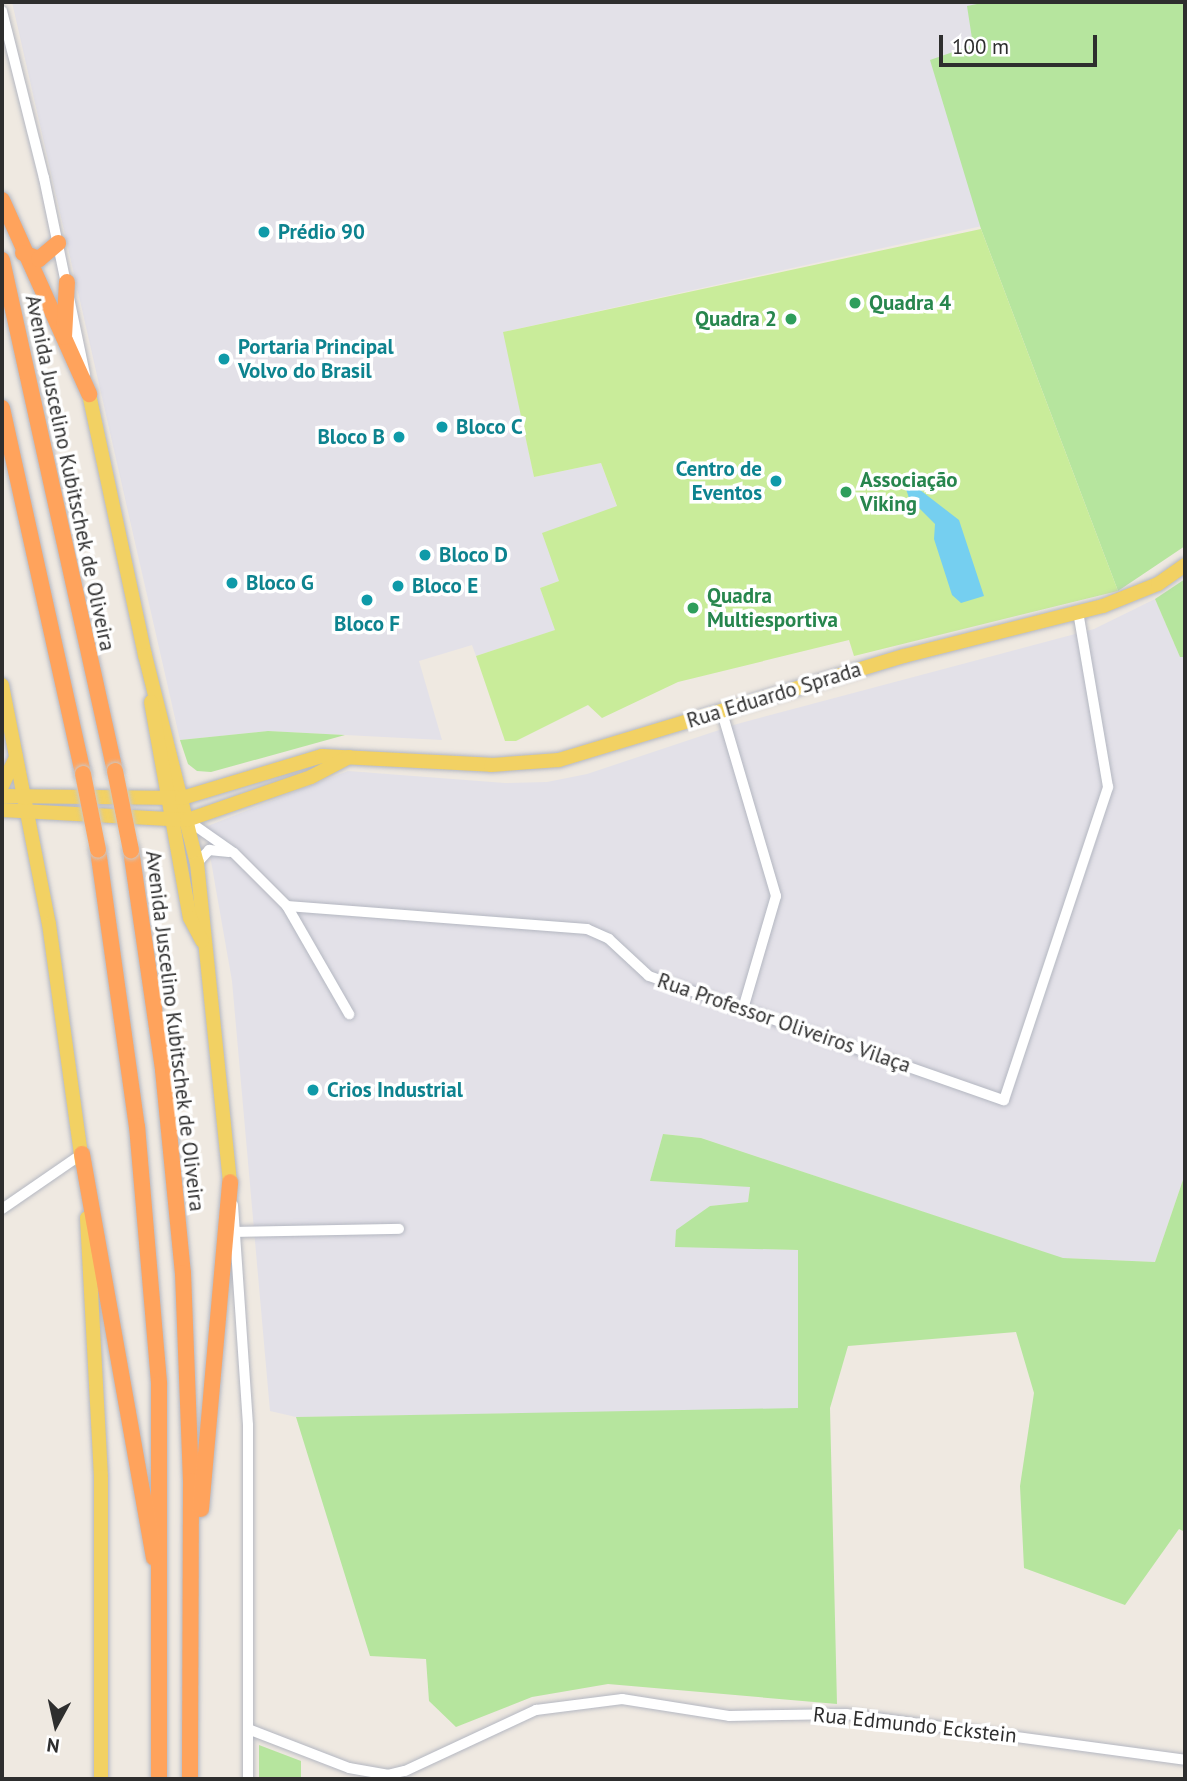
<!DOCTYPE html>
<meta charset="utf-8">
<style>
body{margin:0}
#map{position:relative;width:1187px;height:1781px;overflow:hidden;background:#efe9e1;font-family:"PT Sans",sans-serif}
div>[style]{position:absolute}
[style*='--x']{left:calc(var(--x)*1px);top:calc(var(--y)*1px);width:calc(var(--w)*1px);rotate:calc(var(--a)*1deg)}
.industrial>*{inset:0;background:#e3e1e8}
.green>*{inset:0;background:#b6e59e}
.pitch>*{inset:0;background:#c9ec9a}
.water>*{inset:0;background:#75cff0}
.roads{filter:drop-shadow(0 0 2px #b4b7c1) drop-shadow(0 0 2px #b4b7c1)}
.minor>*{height:10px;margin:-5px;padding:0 5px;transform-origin:5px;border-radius:5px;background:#fff}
.major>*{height:14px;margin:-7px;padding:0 7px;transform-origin:7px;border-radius:7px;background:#f2d163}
.highway>*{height:16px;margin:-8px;padding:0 8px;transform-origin:8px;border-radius:8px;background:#ffa35c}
.bridges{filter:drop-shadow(0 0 2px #c9c9c9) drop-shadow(0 0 2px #c9c9c9)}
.highway-bridge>*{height:16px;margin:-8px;padding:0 8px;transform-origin:8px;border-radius:8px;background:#ffa35c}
.dots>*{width:19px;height:19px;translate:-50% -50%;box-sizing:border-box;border:4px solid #fff;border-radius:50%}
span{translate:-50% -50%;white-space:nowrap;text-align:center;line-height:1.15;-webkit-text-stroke:7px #fff;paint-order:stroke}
.culture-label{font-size:21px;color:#0d838f;font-weight:700}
.left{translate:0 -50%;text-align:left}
.right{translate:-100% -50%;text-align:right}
.leisure-label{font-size:21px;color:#27864d;font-weight:700}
.street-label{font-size:21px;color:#2e2e2e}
.frame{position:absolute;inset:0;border:4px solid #2e2e2e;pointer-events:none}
.north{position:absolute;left:21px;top:1690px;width:70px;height:70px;-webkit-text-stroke:5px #fff;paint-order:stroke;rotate:188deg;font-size:19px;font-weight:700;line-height:28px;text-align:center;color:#2e2e2e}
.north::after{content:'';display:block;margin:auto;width:24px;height:32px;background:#2e2e2e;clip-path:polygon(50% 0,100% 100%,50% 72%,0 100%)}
.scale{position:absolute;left:939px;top:35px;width:158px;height:32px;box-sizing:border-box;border:4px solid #2e2e2e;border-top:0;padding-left:9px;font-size:21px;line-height:24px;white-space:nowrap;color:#2e2e2e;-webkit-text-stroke:5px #fff;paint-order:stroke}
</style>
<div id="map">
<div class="industrial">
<i style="clip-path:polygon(12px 2px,1185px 2px,1185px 181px,504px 332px,534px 477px,601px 463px,617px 507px,559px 581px,540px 588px,556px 630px,476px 656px,472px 645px,419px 661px,442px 740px,268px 731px,180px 740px)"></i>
<i style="clip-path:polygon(1155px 599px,1180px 657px,1185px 657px,1185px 1174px,1155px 1262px,1062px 1258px,701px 1138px,663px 1134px,650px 1181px,750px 1186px,748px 1202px,710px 1206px,675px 1246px,798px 1250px,798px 1409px,296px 1417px,270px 1411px,232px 981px,205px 827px,348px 771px,505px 783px,547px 782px,587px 774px,737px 724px,1094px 629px)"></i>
</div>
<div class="green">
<i style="clip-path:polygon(987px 2px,1185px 2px,1185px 546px,1118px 591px,981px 229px,930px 60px,973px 45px,967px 6px)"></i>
<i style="clip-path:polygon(1185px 579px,1185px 657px,1180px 657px,1155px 599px)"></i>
<i style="clip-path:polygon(268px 731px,345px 735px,211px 772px,197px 771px,188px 764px,180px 740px)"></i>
<i style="clip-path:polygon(663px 1134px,701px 1138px,1063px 1258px,1155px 1262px,1185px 1174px,1185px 1532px,1179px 1529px,1125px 1605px,1024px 1568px,1020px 1486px,1034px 1393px,1016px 1332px,848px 1346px,830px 1408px,837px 1704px,608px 1684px,532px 1697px,456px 1727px,429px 1701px,426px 1659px,370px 1656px,296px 1417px,798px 1408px,798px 1250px,675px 1247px,676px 1230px,710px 1206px,748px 1202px,750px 1187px,650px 1181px)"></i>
<i style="clip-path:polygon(259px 1745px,301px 1761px,301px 1779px,259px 1779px)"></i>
</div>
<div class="pitch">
<i style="clip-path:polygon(981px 229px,1118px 591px,854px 656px,849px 640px,678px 682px,602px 718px,588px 705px,516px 741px,505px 741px,476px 656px,555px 630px,540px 588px,559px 581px,542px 533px,617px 506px,601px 463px,534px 477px,503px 332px)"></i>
</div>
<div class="water">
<i style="clip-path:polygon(911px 483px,959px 520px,984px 596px,961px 603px,952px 595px,934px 539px,935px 524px,909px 498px,906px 489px)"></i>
</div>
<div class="roads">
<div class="minor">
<i style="--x:2;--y:11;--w:172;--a:75.9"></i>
<i style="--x:44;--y:178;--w:200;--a:78.2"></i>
<i style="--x:721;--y:709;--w:195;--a:73.6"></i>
<i style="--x:776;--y:896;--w:118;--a:106.3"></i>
<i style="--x:187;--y:820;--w:57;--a:35.1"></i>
<i style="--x:234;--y:853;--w:75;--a:45"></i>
<i style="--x:287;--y:906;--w:125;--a:60.1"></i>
<i style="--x:197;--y:863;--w:18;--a:-47"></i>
<i style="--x:209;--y:850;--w:20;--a:6"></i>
<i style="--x:287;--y:906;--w:301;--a:4.4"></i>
<i style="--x:587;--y:929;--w:24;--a:24"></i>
<i style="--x:609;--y:939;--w:54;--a:42.8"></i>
<i style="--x:649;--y:976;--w:376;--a:19.3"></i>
<i style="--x:1004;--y:1100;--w:330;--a:-71.6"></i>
<i style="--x:1108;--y:787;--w:178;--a:-99.7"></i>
<i style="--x:233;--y:1205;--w:221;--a:86.1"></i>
<i style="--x:248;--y:1425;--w:354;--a:90"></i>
<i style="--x:2;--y:1209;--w:97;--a:-34.5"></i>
<i style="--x:236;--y:1232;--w:163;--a:-1.1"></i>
<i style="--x:248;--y:1729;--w:108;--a:21.1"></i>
<i style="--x:349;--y:1768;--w:39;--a:10"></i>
<i style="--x:387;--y:1775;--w:18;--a:-13"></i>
<i style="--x:405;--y:1771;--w:145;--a:-25"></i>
<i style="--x:536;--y:1710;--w:87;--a:-7.3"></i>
<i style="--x:622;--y:1699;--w:108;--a:9"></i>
<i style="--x:729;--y:1716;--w:117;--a:-1"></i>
<i style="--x:846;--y:1714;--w:342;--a:7.7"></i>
</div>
<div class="major">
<i style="--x:89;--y:394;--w:267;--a:77.9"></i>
<i style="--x:145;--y:655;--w:214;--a:76"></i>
<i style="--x:197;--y:863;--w:321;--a:84.1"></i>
<i style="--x:2;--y:685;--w:244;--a:78.9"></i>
<i style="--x:49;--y:924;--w:241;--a:82.1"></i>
<i style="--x:151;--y:702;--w:219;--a:79.8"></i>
<i style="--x:190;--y:918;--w:26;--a:62"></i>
<i style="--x:2;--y:786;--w:32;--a:-64"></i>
<i style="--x:2;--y:796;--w:180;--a:0.6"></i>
<i style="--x:182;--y:798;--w:146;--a:-16.7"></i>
<i style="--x:322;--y:756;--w:169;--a:3"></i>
<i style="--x:491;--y:765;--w:68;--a:-4.2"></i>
<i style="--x:559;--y:760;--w:360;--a:-16.8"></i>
<i style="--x:904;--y:656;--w:205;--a:-14.1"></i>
<i style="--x:1103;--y:606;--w:59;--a:-21.8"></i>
<i style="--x:1158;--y:584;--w:33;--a:-35"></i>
<i style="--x:2;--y:810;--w:185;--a:3.1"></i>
<i style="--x:187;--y:820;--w:131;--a:-19.1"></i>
<i style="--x:311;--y:777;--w:43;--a:-27.8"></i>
<i style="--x:87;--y:1218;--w:259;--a:86.9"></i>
<i style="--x:101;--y:1477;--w:302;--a:90"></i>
</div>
<div class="highway">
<i style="--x:2;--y:200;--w:213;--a:65.8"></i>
<i style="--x:23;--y:253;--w:17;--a:21"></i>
<i style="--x:39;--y:259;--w:25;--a:-40"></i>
<i style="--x:2;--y:260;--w:523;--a:77.53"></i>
<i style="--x:64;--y:337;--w:55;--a:-86.9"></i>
<i style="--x:2;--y:408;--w:375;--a:77.5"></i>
<i style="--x:98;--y:850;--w:279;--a:82"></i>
<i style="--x:137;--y:1126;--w:259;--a:85.1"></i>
<i style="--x:159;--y:1384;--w:395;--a:90"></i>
<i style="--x:131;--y:850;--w:222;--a:81.7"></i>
<i style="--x:163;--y:1070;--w:204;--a:84.4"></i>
<i style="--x:183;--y:1273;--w:208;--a:87.8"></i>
<i style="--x:191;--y:1481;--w:298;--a:90.2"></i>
<i style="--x:82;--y:1154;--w:410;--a:79.9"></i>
<i style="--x:201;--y:1509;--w:328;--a:-84.9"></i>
</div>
</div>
<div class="bridges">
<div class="highway-bridge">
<i style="--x:115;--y:771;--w:81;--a:78.6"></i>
<i style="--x:83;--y:774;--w:77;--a:78.8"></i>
</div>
</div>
<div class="dots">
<i style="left:264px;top:232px;background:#0f9aa8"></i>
<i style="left:855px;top:303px;background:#2e9e5b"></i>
<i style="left:791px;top:319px;background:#2e9e5b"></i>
<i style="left:224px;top:359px;background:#0f9aa8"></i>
<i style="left:442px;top:427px;background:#0f9aa8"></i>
<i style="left:399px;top:437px;background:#0f9aa8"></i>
<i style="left:776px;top:481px;background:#0f9aa8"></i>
<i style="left:846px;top:492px;background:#2e9e5b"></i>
<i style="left:425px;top:555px;background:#0f9aa8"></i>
<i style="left:232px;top:583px;background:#0f9aa8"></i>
<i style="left:398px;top:586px;background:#0f9aa8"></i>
<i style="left:367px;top:600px;background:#0f9aa8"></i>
<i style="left:693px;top:608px;background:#2e9e5b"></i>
<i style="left:313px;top:1090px;background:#0f9aa8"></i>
</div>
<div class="culture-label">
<span class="left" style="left:278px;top:232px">Prédio 90</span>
<span class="left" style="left:238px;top:359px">Portaria Principal<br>Volvo do Brasil</span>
<span class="left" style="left:456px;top:427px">Bloco C</span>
<span class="right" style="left:385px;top:437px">Bloco B</span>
<span class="right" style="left:762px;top:481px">Centro de<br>Eventos</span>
<span class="left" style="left:439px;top:555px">Bloco D</span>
<span class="left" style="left:246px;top:583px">Bloco G</span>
<span class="left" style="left:412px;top:586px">Bloco E</span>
<span style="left:367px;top:624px">Bloco F</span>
<span class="left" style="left:327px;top:1090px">Crios Industrial</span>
</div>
<div class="leisure-label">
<span class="left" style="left:869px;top:303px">Quadra 4</span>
<span class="right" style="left:777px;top:319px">Quadra 2</span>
<span class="left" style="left:860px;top:492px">Associação<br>Viking</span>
<span class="left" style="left:707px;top:608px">Quadra<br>Multiesportiva</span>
</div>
<div class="street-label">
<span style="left:70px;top:473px;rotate:78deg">Avenida Juscelino Kubitschek de Oliveira</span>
<span style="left:774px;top:695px;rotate:-17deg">Rua Eduardo Sprada</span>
<span style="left:784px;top:1023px;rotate:19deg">Rua Professor Oliveiros Vilaça</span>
<span style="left:175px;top:1031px;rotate:83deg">Avenida Juscelino Kubitschek de Oliveira</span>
<span style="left:915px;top:1725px;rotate:6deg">Rua Edmundo Eckstein</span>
</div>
<div class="frame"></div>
<div class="north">N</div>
<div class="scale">100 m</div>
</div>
